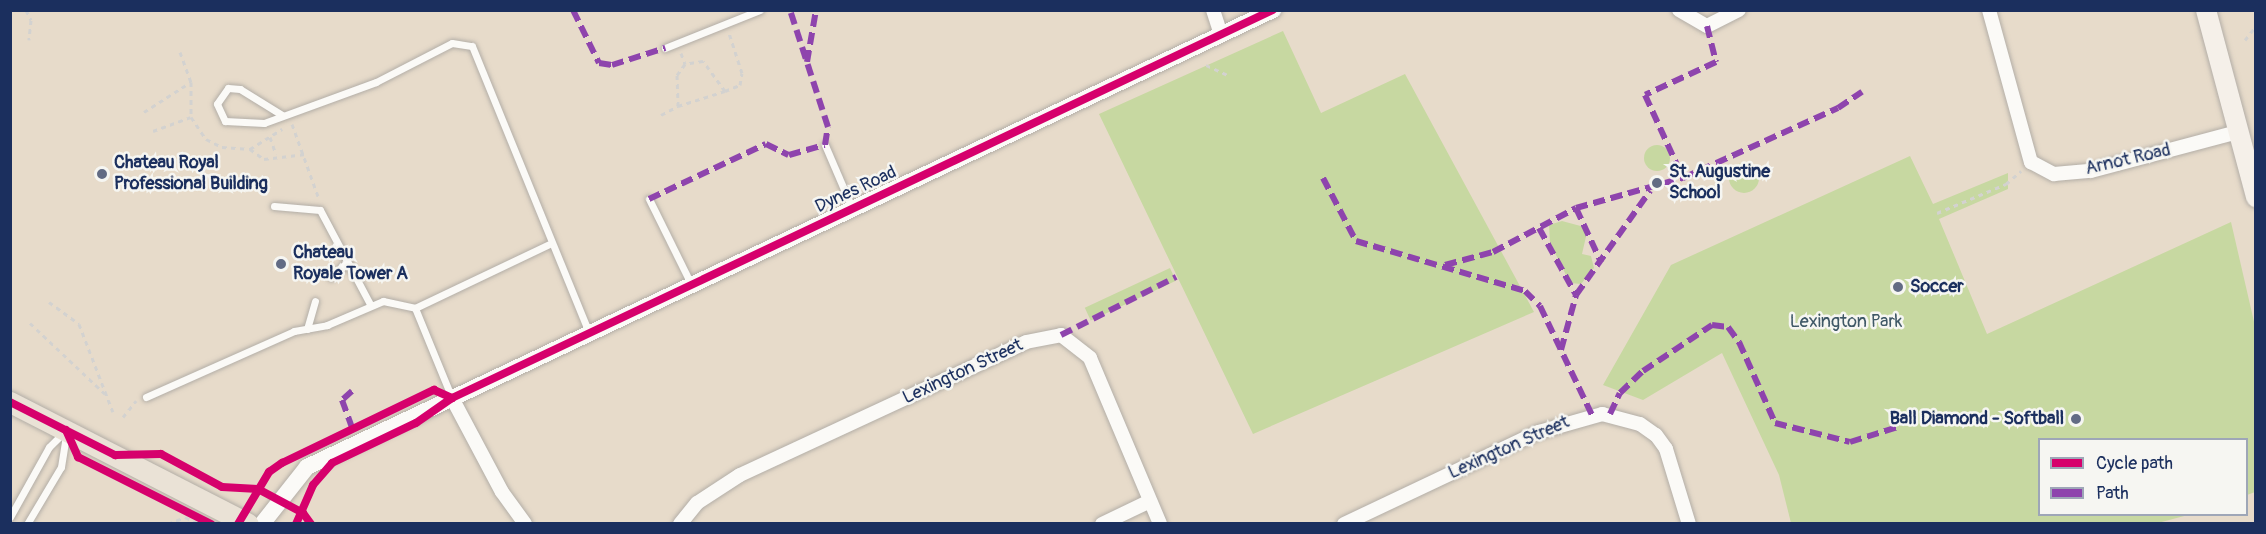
<!DOCTYPE html>
<style>
body{margin:0}
#map{position:relative;width:2266px;height:534px;overflow:hidden;background:#e7dbca;font-family:Pangolin,sans-serif}
div>[style]{position:absolute}
[style*='--x']{left:calc(var(--x)*1px);top:calc(var(--y)*1px);width:calc(var(--w)*1px);rotate:calc(var(--a)*1deg)}
.green>*{inset:0;background:#c7d8a1;transform-origin:0 0}
.round{border-radius:50%}
.path>*{height:3px;margin-top:-1.5px;transform-origin:0;background:repeating-linear-gradient(90deg,#d3d2d0 0 4.5px,transparent 0 9px)}
.roads{filter:drop-shadow(0 0 2px #b3aea7) drop-shadow(0 0 2px #b3aea7)}
.service>*{height:7px;margin:-3.5px;padding:0 3.5px;transform-origin:3.5px;border-radius:3.5px;background:#fbfaf7}
.minor>*{height:14px;margin:-7px;padding:0 7px;transform-origin:7px;border-radius:7px;background:#fbfaf7}
.tertiary>*{height:16px;margin:-8px;padding:0 8px;transform-origin:8px;border-radius:8px;background:#fbfaf7}
.secondary>*{height:20px;margin:-10px;padding:0 10px;transform-origin:10px;border-radius:10px;background:#f5f0e9}
.primary>*{height:21px;margin:-10.5px;padding:0 10.5px;transform-origin:10.5px;border-radius:10.5px;background:#eae2d6}
.quiet>*{height:6px;margin-top:-3px;transform-origin:0;background:repeating-linear-gradient(90deg,#8e44ad 0 12px,transparent 0 18px)}
.cycleway>*{height:8px;margin:-4px;padding:0 4px;transform-origin:4px;border-radius:4px;background:#d6006c}
.dots>*{width:16px;height:16px;translate:-50% -50%;box-sizing:border-box;border:3px solid #f6f6f2;border-radius:50%}
span{translate:-50% -50%;white-space:nowrap;text-align:center;line-height:1.15;-webkit-text-stroke:5px #f6f6f2;paint-order:stroke}
.street-label{font-size:18px;color:#1b2f5e}
.poi-label{font-size:18px;color:#1b2f5e;font-weight:700}
.left{translate:0 -50%;text-align:left}
.right{translate:-100% -50%;text-align:right}
.park-label{font-size:18px;color:#3f5866}
.frame{position:absolute;inset:0;border:12px solid #1b2f5e;pointer-events:none}
.legend{position:absolute;left:2038px;top:438px;width:210px;height:78px;box-sizing:border-box;background:#f6f6f2;border:2px solid #9ea6b7;margin:0;padding:8px 10px;list-style:none;font-size:18px;color:#1b2f5e}
.legend li{display:flex;align-items:center;gap:12px;height:30px}
.legend b{width:30px;border:2px solid #9ea6b7}
</style>
<div id="map">
<div class="green">
<i style="clip-path:polygon(1283px 31px,1321px 113px,1405px 74px,1534px 312px,1253px 434px,1099px 114px)"></i>
<i class="round" style="left:1644px;top:145px;width:26px;height:26px"></i>
<i style="clip-path:polygon(1910px 156px,1933px 204px,2008px 173px,2008px 189px,1939px 219px,1987px 334px,2231px 222px,2255px 326px,2255px 492px,2247px 495px,2246px 440px,2040px 440px,2040px 514px,2188px 515px,2154px 524px,1791px 523px,1779px 475px,1722px 353px,1643px 400px,1603px 385px,1671px 265px)"></i>
<i class="round" style="left:1729px;top:163px;width:30px;height:30px"></i>
<i style="clip-path:polygon(1562px 221px,1588px 228px,1582px 254px,1591px 256px,1594px 268px,1581px 284px,1570px 283px,1550px 243px,1549px 225px)"></i>
<i style="left:1170px;top:268px;width:14px;height:94px;rotate:65deg"></i>
</div>
<div class="path">
<i style="--x:26;--y:10;--w:11;--a:63"></i>
<i style="--x:31;--y:20;--w:20;--a:96"></i>
<i style="--x:2245;--y:40;--w:18;--a:-52"></i>
<i style="--x:180;--y:52;--w:32;--a:70"></i>
<i style="--x:191;--y:82;--w:35;--a:90"></i>
<i style="--x:681;--y:53;--w:12;--a:70"></i>
<i style="--x:685;--y:64;--w:14;--a:126"></i>
<i style="--x:677;--y:75;--w:31;--a:88"></i>
<i style="--x:678;--y:106;--w:49;--a:-17.7"></i>
<i style="--x:725;--y:91;--w:37;--a:-126"></i>
<i style="--x:703;--y:61;--w:18;--a:171"></i>
<i style="--x:1206;--y:65;--w:23;--a:25"></i>
<i style="--x:725;--y:91;--w:16;--a:-22"></i>
<i style="--x:740;--y:85;--w:12;--a:-81"></i>
<i style="--x:742;--y:73;--w:42;--a:-108"></i>
<i style="--x:144;--y:112;--w:56;--a:-32.6"></i>
<i style="--x:661;--y:115;--w:19;--a:-28"></i>
<i style="--x:292;--y:124;--w:80;--a:70.2"></i>
<i style="--x:153;--y:131;--w:40;--a:-20.2"></i>
<i style="--x:191;--y:117;--w:27;--a:56"></i>
<i style="--x:206;--y:139;--w:18;--a:27"></i>
<i style="--x:222;--y:147;--w:28;--a:4"></i>
<i style="--x:250;--y:149;--w:38;--a:-32"></i>
<i style="--x:270;--y:137;--w:18;--a:71"></i>
<i style="--x:250;--y:149;--w:17;--a:36"></i>
<i style="--x:264;--y:159;--w:42;--a:-6.8"></i>
<i style="--x:1937;--y:213;--w:75;--a:-22.8"></i>
<i style="--x:2006;--y:184;--w:20;--a:-41"></i>
<i style="--x:49;--y:302;--w:37;--a:36"></i>
<i style="--x:79;--y:324;--w:94;--a:68.9"></i>
<i style="--x:30;--y:323;--w:103;--a:43.4"></i>
<i style="--x:123;--y:417;--w:21;--a:-51"></i>
<i style="--x:168;--y:524;--w:18;--a:-22"></i>
<i style="--x:185;--y:517;--w:16;--a:27"></i>
</div>
<div class="roads">
<div class="service">
<i style="--x:665;--y:48;--w:102;--a:-21.8"></i>
<i style="--x:282;--y:115;--w:49;--a:-148.2"></i>
<i style="--x:240;--y:89;--w:12;--a:-175"></i>
<i style="--x:228;--y:88;--w:19;--a:125"></i>
<i style="--x:217;--y:104;--w:19;--a:65"></i>
<i style="--x:225;--y:121;--w:39;--a:3"></i>
<i style="--x:264;--y:123;--w:119;--a:-20.1"></i>
<i style="--x:376;--y:82;--w:85;--a:-27.2"></i>
<i style="--x:452;--y:43;--w:20;--a:9"></i>
<i style="--x:472;--y:46;--w:307;--a:67.8"></i>
<i style="--x:825;--y:145;--w:69;--a:66.8"></i>
<i style="--x:649;--y:199;--w:95;--a:63.7"></i>
<i style="--x:274;--y:206;--w:46;--a:5"></i>
<i style="--x:320;--y:210;--w:106;--a:62"></i>
<i style="--x:331;--y:277;--w:19;--a:-43"></i>
<i style="--x:415;--y:308;--w:148;--a:-25.5"></i>
<i style="--x:307;--y:329;--w:29;--a:-74"></i>
<i style="--x:146;--y:397;--w:162;--a:-24"></i>
<i style="--x:294;--y:331;--w:34;--a:-10"></i>
<i style="--x:327;--y:325;--w:61;--a:-23.2"></i>
<i style="--x:383;--y:301;--w:33;--a:12"></i>
<i style="--x:415;--y:308;--w:97;--a:67.7"></i>
<i style="--x:10;--y:517;--w:80;--a:-60.9"></i>
<i style="--x:49;--y:447;--w:21;--a:-45"></i>
<i style="--x:27;--y:524;--w:66;--a:-59.2"></i>
<i style="--x:61;--y:467;--w:33;--a:-81"></i>
</div>
<div class="minor">
<i style="--x:1213;--y:10;--w:25;--a:72"></i>
<i style="--x:1679;--y:10;--w:32;--a:30"></i>
<i style="--x:1707;--y:26;--w:36;--a:-27"></i>
<i style="--x:1989;--y:10;--w:158;--a:74.6"></i>
<i style="--x:2031;--y:162;--w:26;--a:28"></i>
<i style="--x:2054;--y:174;--w:37;--a:-5"></i>
<i style="--x:2091;--y:171;--w:152;--a:-14.9"></i>
<i style="--x:452;--y:398;--w:106;--a:62"></i>
<i style="--x:502;--y:492;--w:39;--a:54"></i>
<i style="--x:680;--y:524;--w:27;--a:-51"></i>
<i style="--x:697;--y:503;--w:51;--a:-33.1"></i>
<i style="--x:740;--y:475;--w:315;--a:-24.9"></i>
<i style="--x:1026;--y:342;--w:36;--a:-11"></i>
<i style="--x:1061;--y:335;--w:37;--a:38"></i>
<i style="--x:1090;--y:358;--w:180;--a:67.1"></i>
<i style="--x:1102;--y:524;--w:53;--a:-25.6"></i>
<i style="--x:1344;--y:524;--w:216;--a:-25.3"></i>
<i style="--x:1539;--y:432;--w:66;--a:-15.9"></i>
<i style="--x:1602;--y:414;--w:39;--a:15"></i>
<i style="--x:1640;--y:424;--w:19;--a:35"></i>
<i style="--x:1656;--y:435;--w:17;--a:54"></i>
<i style="--x:1666;--y:449;--w:78;--a:73"></i>
</div>
<div class="tertiary">
<i style="--x:262;--y:524;--w:73;--a:-51.7"></i>
<i style="--x:307;--y:467;--w:1069;--a:-25.32"></i>
</div>
<div class="secondary">
<i style="--x:2206;--y:10;--w:194;--a:75"></i>
</div>
<div class="primary">
<i style="--x:10;--y:402;--w:267;--a:27.1"></i>
</div>
</div>
<div class="quiet">
<i style="--x:573;--y:10;--w:59;--a:63.9"></i>
<i style="--x:599;--y:63;--w:13;--a:9"></i>
<i style="--x:612;--y:65;--w:56;--a:-17.8"></i>
<i style="--x:1707;--y:26;--w:37;--a:76"></i>
<i style="--x:1716;--y:62;--w:78;--a:155.1"></i>
<i style="--x:1645;--y:95;--w:91;--a:65.4"></i>
<i style="--x:1683;--y:178;--w:170;--a:-24.3"></i>
<i style="--x:1838;--y:108;--w:29;--a:-34"></i>
<i style="--x:807;--y:62;--w:53;--a:-80.2"></i>
<i style="--x:1323;--y:178;--w:71;--a:62.4"></i>
<i style="--x:1356;--y:241;--w:176;--a:16.5"></i>
<i style="--x:1525;--y:291;--w:21;--a:45"></i>
<i style="--x:1540;--y:306;--w:121;--a:64.5"></i>
<i style="--x:649;--y:199;--w:129;--a:-25.2"></i>
<i style="--x:766;--y:144;--w:25;--a:26"></i>
<i style="--x:789;--y:155;--w:37;--a:-16"></i>
<i style="--x:825;--y:145;--w:18;--a:-81"></i>
<i style="--x:828;--y:127;--w:123;--a:-108"></i>
<i style="--x:1576;--y:208;--w:60;--a:65.2"></i>
<i style="--x:1539;--y:228;--w:77;--a:61.1"></i>
<i style="--x:1445;--y:265;--w:50;--a:-15.2"></i>
<i style="--x:1493;--y:252;--w:94;--a:-27.9"></i>
<i style="--x:1576;--y:208;--w:111;--a:-15.7"></i>
<i style="--x:1061;--y:335;--w:129;--a:-26.8"></i>
<i style="--x:1561;--y:350;--w:57;--a:-74.7"></i>
<i style="--x:1576;--y:295;--w:128;--a:-54.6"></i>
<i style="--x:352;--y:391;--w:13;--a:138"></i>
<i style="--x:342;--y:400;--w:30;--a:70"></i>
<i style="--x:1610;--y:414;--w:23;--a:-65"></i>
<i style="--x:1620;--y:393;--w:32;--a:-44"></i>
<i style="--x:1643;--y:371;--w:83;--a:-33.7"></i>
<i style="--x:1712;--y:325;--w:16;--a:7"></i>
<i style="--x:1728;--y:327;--w:19;--a:54"></i>
<i style="--x:1739;--y:342;--w:89;--a:66"></i>
<i style="--x:1775;--y:423;--w:77;--a:14.2"></i>
<i style="--x:1850;--y:442;--w:53;--a:-17.4"></i>
</div>
<div class="cycleway">
<i style="--x:10;--y:402;--w:118;--a:26.8"></i>
<i style="--x:115;--y:455;--w:46;--a:-1.2"></i>
<i style="--x:161;--y:454;--w:69;--a:28.4"></i>
<i style="--x:222;--y:487;--w:36;--a:3"></i>
<i style="--x:258;--y:489;--w:51;--a:28.1"></i>
<i style="--x:303;--y:513;--w:14;--a:54"></i>
<i style="--x:66;--y:430;--w:30;--a:66"></i>
<i style="--x:78;--y:457;--w:149;--a:26.7"></i>
<i style="--x:238;--y:524;--w:61;--a:-59.2"></i>
<i style="--x:269;--y:472;--w:16;--a:-35"></i>
<i style="--x:282;--y:463;--w:169;--a:-25.7"></i>
<i style="--x:434;--y:390;--w:20;--a:24"></i>
<i style="--x:296;--y:524;--w:43;--a:-66.4"></i>
<i style="--x:313;--y:485;--w:29;--a:-49"></i>
<i style="--x:332;--y:463;--w:93;--a:-25.5"></i>
<i style="--x:416;--y:423;--w:44;--a:-34.8"></i>
<i style="--x:452;--y:398;--w:908;--a:-25.3"></i>
</div>
<div class="dots">
<i style="left:102px;top:174px;background:#626b84"></i>
<i style="left:1657px;top:183px;background:#626b84"></i>
<i style="left:281px;top:264px;background:#626b84"></i>
<i style="left:1898px;top:287px;background:#626b84"></i>
<i style="left:2076px;top:419px;background:#626b84"></i>
</div>
<div class="street-label">
<span style="left:2128px;top:160px;rotate:-13deg">Arnot Road</span>
<span style="left:856px;top:190px;rotate:-25deg">Dynes Road</span>
<span style="left:963px;top:372px;rotate:-25deg">Lexington Street</span>
<span style="left:1509px;top:448px;rotate:-24deg">Lexington Street</span>
</div>
<div class="poi-label">
<span class="left" style="left:114px;top:174px">Chateau Royal<br>Professional Building</span>
<span class="left" style="left:1669px;top:183px">St. Augustine<br>School</span>
<span class="left" style="left:293px;top:264px">Chateau<br>Royale Tower A</span>
<span class="left" style="left:1910px;top:287px">Soccer</span>
<span class="right" style="left:2064px;top:419px">Ball Diamond - Softball</span>
</div>
<div class="park-label">
<span style="left:1846px;top:322px">Lexington Park</span>
</div>
<div class="frame"></div>
<ul class="legend">
<li><b style="height:8px;background:#d6006c"></b>Cycle path</li>
<li><b style="height:8px;background:#8e44ad"></b>Path</li>
</ul>
</div>
